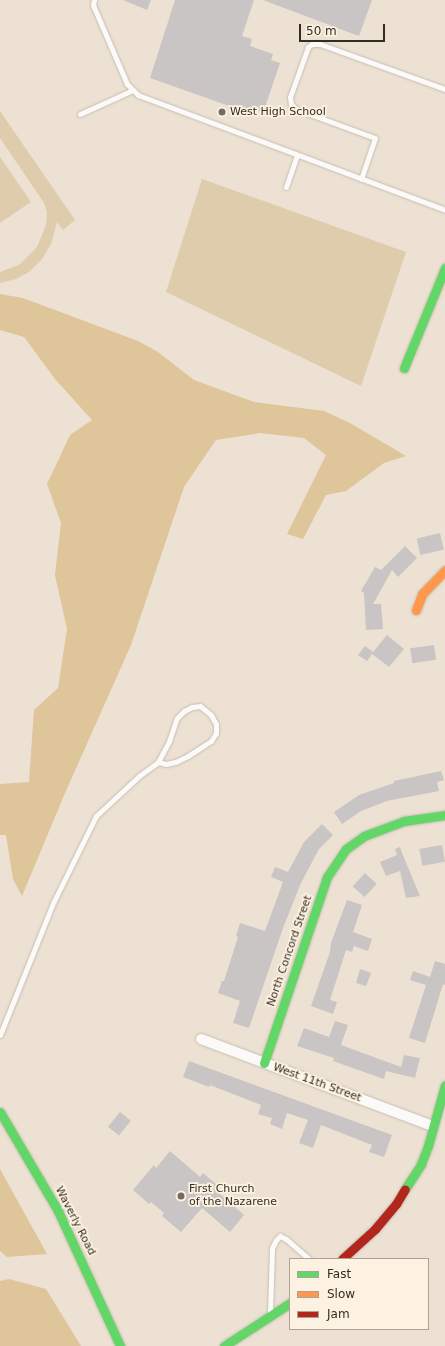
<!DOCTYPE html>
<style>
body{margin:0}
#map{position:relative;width:445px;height:1346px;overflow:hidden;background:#ece1d2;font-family:"DejaVu Sans",sans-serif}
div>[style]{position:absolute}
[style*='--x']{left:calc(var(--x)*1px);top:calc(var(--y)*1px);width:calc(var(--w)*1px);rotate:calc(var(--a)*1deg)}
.green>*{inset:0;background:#dfccad}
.forest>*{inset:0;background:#dec59a}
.building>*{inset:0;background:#c9c5c4;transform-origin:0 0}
.roads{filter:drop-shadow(0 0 1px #c6beb2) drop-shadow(0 0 1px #c6beb2)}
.lane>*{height:5px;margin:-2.5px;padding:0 2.5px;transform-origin:2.5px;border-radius:2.5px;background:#fcfaf8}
.street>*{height:10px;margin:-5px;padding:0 5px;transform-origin:5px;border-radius:5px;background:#fcfaf8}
.fast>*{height:9px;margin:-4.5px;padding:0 4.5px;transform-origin:4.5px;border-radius:4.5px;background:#63d668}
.slow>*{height:9px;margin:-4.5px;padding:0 4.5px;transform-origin:4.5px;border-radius:4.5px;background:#ff974d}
.jam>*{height:9px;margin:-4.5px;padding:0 4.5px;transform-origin:4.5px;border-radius:4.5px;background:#b3261e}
.dots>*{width:11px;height:11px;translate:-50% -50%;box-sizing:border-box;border:2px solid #fdf2e1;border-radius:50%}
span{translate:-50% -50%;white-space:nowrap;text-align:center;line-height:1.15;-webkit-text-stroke:3.5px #fdf2e1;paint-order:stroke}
.poi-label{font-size:11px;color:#332d21}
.left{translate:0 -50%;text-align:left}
.street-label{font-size:11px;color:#332d21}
.legend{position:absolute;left:289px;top:1258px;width:140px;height:72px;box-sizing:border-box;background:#fdf2e1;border:1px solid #aca394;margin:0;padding:5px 7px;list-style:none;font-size:12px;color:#332d21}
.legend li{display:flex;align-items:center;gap:8px;height:20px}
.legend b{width:20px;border:1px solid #aca394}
.scale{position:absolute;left:299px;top:24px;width:86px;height:18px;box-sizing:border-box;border:2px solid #332d21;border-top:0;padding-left:5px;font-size:12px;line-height:14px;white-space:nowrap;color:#332d21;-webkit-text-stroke:3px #fdf2e1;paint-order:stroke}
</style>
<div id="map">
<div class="green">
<i style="clip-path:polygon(0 111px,75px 220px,63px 230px,57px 222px,51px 244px,42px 259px,29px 272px,16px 279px,0 283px,0 272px,19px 265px,37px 247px,46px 225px,47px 212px,44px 203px,0 138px)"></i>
<i style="clip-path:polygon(0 157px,31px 202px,0 223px)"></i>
<i style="clip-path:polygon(202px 179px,406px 252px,361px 386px,166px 292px)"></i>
</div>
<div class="forest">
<i style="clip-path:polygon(0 294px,23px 298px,138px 341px,158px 352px,194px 380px,254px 402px,324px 411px,350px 423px,406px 456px,384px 463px,346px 491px,326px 495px,303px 539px,287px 534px,326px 455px,304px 438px,260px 433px,216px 440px,184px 487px,131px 645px,65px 793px,22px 896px,13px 879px,6px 835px,0 835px,0 784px,29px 782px,34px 710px,58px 688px,67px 629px,55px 575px,61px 523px,47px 484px,70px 435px,92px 420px,55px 379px,24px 337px,0 330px)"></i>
<i style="clip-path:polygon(0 1169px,47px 1254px,7px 1257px,0 1251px)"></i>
<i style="clip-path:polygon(9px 1279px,46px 1289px,81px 1346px,0 1346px,0 1281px)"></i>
</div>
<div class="building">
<i style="clip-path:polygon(123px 0,151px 0,147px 10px)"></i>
<i style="clip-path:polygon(175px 0,254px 0,242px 36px,252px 39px,250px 46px,273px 54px,271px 60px,280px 63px,263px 113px,253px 109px,252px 114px,150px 78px)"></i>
<i style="clip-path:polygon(263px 0,372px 0,359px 36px)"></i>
<i style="left:440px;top:533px;width:17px;height:24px;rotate:77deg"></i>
<i style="clip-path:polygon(405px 546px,417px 558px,398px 577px,392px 570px,373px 604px,381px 604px,383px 629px,366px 630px,364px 593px,361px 591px,375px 567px,381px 570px)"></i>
<i style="clip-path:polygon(387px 635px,404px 649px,389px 667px,372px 654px,367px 661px,358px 655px,365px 646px,373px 652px)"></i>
<i style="left:434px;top:645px;width:15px;height:24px;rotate:82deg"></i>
<i style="clip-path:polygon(441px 771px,444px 780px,437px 782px,439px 791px,387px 801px,361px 811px,342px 824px,334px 812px,359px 795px,394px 783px,394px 781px)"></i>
<i style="clip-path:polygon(322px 824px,333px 835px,319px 849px,301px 883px,283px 928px,249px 1028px,233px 1023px,240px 1001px,218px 993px,222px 981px,224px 981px,238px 937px,236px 936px,240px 923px,265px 931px,283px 882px,271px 877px,275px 867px,288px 872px,304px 842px)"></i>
<i style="left:442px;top:845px;width:17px;height:23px;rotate:80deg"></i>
<i style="clip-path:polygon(400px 847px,402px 853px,420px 896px,406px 898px,400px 871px,386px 876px,380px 862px,397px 855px,395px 849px)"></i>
<i style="left:365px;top:873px;width:16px;height:18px;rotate:43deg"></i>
<i style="clip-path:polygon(347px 900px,362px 905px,353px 932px,372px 939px,368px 951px,354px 946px,352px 952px,346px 950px,330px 1000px,337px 1002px,333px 1014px,311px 1006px,330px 952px,331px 943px)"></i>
<i style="clip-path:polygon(435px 961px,445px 964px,445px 985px,443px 984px,425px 1043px,409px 1038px,426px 985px,410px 980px,413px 971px,430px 977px)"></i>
<i style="clip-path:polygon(360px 969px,371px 973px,366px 986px,356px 983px)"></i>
<i style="clip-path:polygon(335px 1021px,348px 1025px,341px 1045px,401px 1067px,404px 1055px,420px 1058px,415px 1078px,386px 1071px,384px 1079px,333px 1061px,334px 1058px,297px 1046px,304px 1028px,329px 1037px)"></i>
<i style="clip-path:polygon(189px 1061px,392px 1135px,384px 1157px,369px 1152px,372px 1145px,321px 1125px,313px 1148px,299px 1143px,308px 1120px,287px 1113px,282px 1129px,270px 1124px,272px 1118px,258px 1114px,261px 1105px,210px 1085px,209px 1087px,183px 1077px)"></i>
<i style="left:120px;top:1112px;width:14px;height:19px;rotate:39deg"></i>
<i style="clip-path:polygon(170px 1151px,200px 1177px,203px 1173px,217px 1185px,214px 1189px,244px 1215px,230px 1232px,202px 1208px,181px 1232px,162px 1216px,164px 1213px,151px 1202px,149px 1204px,133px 1190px,154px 1165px,156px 1168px)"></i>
</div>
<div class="roads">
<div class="lane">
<i style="--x:94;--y:0;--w:5;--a:101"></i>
<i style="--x:93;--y:5;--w:86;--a:66.7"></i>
<i style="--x:127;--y:84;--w:16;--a:45"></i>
<i style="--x:138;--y:95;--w:328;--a:20.5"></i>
<i style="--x:80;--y:114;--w:58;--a:-24.4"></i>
<i style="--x:361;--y:179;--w:43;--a:-71.1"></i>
<i style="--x:375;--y:138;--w:84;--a:-159.8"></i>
<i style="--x:296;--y:109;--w:7;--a:-135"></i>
<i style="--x:291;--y:104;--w:7;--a:-98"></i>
<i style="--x:290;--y:97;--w:53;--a:-70.2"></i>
<i style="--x:308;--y:47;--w:5;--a:-37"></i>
<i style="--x:312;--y:44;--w:8;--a:0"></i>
<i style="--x:320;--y:44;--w:133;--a:19.8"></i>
<i style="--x:286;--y:187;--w:34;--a:-71"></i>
<i style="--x:200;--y:706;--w:14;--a:39"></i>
<i style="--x:211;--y:715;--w:10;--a:61"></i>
<i style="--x:216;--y:724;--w:9;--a:90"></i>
<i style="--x:216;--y:733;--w:9;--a:122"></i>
<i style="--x:211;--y:741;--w:27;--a:147"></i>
<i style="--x:188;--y:756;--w:14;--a:155"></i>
<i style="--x:175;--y:762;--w:9;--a:167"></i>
<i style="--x:166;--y:764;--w:8;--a:-166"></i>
<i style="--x:158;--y:762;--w:24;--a:-62"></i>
<i style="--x:169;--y:741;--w:24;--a:-71"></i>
<i style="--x:177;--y:718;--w:10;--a:-45"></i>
<i style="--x:184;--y:711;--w:9;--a:-27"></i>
<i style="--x:192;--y:707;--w:8;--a:-7"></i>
<i style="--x:0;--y:1035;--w:144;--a:-68.1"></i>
<i style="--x:54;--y:901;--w:95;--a:-63.7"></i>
<i style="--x:96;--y:816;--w:59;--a:-42.9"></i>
<i style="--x:139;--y:776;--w:24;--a:-36"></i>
<i style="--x:270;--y:1313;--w:65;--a:-88.2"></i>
<i style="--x:272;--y:1248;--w:9;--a:-63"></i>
<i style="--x:276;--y:1240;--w:6;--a:-45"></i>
<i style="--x:280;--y:1236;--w:7;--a:27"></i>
<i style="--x:286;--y:1239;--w:30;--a:41"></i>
</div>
<div class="street">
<i style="--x:201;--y:1039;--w:248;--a:20.6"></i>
</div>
<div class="fast">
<i style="--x:404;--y:368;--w:108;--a:-67.7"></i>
<i style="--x:264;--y:1063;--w:196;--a:-71.3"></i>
<i style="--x:327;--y:877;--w:34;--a:-56"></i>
<i style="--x:346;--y:849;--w:22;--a:-36"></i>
<i style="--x:364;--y:836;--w:43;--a:-20.6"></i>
<i style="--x:404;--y:821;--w:41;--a:-8.3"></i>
<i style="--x:0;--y:1112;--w:115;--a:59.6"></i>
<i style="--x:58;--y:1211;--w:149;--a:65.3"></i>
<i style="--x:405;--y:1189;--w:30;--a:-57"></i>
<i style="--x:421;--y:1164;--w:19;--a:-69"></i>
<i style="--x:428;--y:1146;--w:63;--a:-74.4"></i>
<i style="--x:224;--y:1346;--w:79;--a:-33.1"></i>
</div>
<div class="slow">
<i style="--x:416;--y:610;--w:17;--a:-69"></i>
<i style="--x:422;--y:594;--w:33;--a:-46"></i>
</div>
<div class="jam">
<i style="--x:342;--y:1259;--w:45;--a:-42.3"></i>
<i style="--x:375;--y:1229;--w:33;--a:-50"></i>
<i style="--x:396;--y:1204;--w:17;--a:-59"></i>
</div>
</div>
<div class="dots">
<i style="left:222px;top:112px;background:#746c5f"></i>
<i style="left:181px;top:1196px;background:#746c5f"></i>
</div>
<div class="poi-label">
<span class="left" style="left:230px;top:112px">West High School</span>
<span class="left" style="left:189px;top:1196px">First Church<br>of the Nazarene</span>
</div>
<div class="street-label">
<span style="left:290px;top:951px;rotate:-71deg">North Concord Street</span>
<span style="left:317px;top:1083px;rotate:20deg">West 11th Street</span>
<span style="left:75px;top:1221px;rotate:63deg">Waverly Road</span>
</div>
<ul class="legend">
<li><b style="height:5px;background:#63d668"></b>Fast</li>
<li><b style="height:5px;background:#ff974d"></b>Slow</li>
<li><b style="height:5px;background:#b3261e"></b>Jam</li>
</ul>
<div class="scale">50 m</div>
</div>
